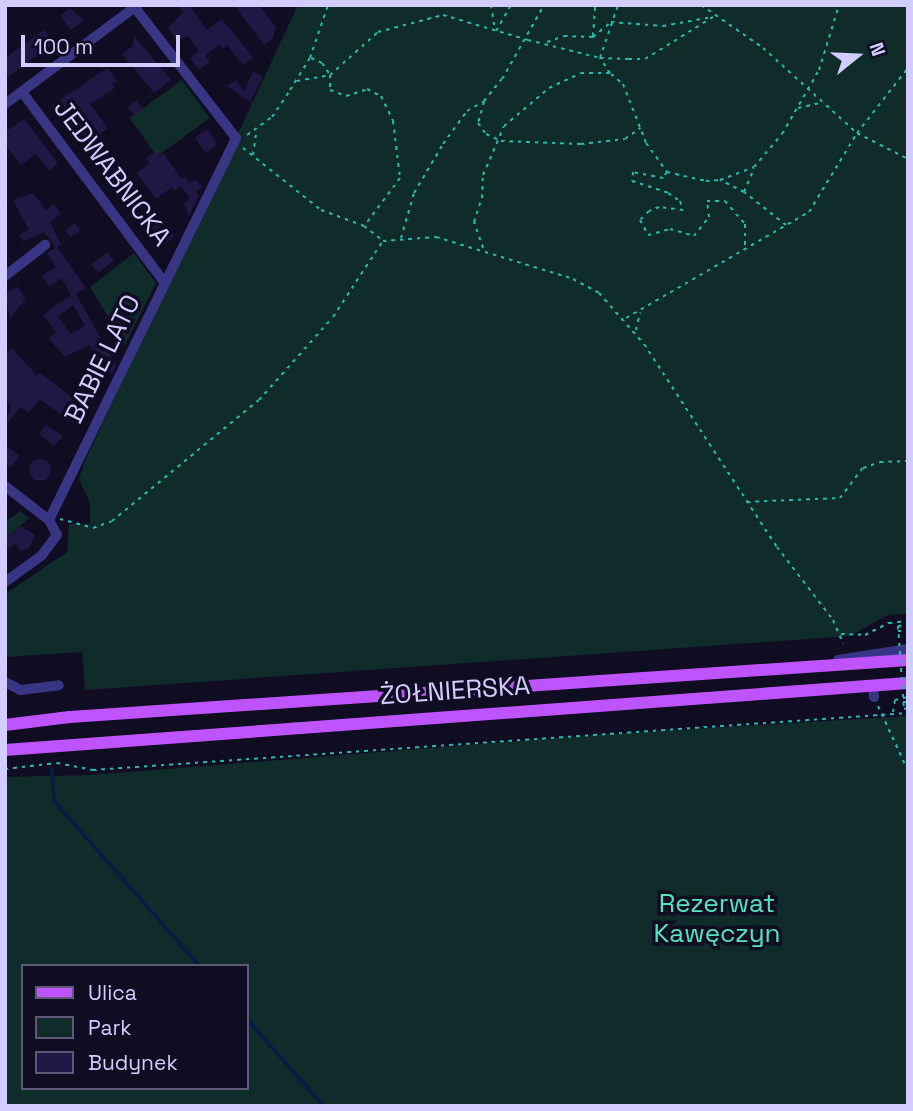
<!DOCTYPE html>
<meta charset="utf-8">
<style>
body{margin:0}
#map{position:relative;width:913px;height:1111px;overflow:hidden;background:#100c22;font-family:"Space Grotesk",sans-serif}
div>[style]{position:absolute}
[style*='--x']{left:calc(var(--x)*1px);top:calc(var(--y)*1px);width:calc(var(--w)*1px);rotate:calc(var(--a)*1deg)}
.green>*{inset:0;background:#0f2c2b;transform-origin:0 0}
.stream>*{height:3.5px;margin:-1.75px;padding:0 1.75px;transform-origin:1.75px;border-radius:1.75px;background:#071c41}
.building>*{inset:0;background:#201744;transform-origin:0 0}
.round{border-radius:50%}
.path>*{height:2px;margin-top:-1px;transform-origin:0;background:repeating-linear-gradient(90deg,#28b9af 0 3.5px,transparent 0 8.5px)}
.minor>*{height:10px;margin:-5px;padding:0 5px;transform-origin:5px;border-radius:5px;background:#373584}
.major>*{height:12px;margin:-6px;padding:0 6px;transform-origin:6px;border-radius:6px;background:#be54ff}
.path-bridge>*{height:2px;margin-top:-1px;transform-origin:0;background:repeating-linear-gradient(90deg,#28b9af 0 3.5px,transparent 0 8.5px)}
span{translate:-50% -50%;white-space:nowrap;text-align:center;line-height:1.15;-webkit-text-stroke:7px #100c22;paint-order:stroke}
.street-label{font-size:26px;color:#d3cdff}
.park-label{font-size:26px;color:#53e5c0}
.frame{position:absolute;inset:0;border:7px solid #d3cdff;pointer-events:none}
.legend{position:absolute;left:21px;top:964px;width:228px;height:126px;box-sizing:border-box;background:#100c22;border:2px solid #5e597a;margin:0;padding:9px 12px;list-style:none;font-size:21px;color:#d3cdff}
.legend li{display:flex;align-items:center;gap:14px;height:35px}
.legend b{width:35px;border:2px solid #5e597a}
.north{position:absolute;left:822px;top:21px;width:70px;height:70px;-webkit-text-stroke:5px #100c22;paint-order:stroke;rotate:72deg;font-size:19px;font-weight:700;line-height:28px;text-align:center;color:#d3cdff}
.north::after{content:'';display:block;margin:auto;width:24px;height:32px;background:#d3cdff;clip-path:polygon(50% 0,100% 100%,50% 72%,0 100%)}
.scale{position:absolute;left:21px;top:35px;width:159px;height:32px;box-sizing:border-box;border:4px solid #d3cdff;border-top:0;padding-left:9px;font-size:21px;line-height:24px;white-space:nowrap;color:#d3cdff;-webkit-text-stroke:5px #100c22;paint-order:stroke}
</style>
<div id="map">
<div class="green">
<i style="clip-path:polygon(298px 5px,908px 5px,908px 614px,888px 615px,850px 636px,85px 690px,82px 652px,5px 657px,5px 594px,67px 552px,69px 524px,90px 524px,90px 503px,79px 479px,84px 463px)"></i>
<i style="left:182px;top:80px;width:47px;height:65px;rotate:54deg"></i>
<i style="clip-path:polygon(134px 253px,156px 283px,125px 345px,90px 287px)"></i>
<i style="clip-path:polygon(20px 511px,29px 518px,5px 538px,5px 522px)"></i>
<i style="clip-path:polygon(evenodd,908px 716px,908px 1106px,5px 1106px,5px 777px,89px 775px,595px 735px,908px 716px,23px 966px,247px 966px,247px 1088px,23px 1088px,23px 966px)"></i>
</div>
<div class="stream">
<i style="--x:52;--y:769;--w:33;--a:85"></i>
<i style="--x:55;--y:802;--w:219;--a:48.5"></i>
<i style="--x:247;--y:1019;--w:116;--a:48.5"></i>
</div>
<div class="building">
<i style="clip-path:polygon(178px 5px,189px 5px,207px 30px,222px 19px,253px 57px,243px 65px,227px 45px,223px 49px,219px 44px,205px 56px,210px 62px,199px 70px,190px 58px,199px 51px,188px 36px,177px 41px,168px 28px,183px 12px)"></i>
<i style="clip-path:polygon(234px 5px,259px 5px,276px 27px,273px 38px,264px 45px)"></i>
<i style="clip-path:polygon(70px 8px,84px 21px,71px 30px,60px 16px)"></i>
<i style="clip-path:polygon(44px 30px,54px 43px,5px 79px,5px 58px)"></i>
<i style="clip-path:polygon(134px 36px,171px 80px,154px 93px,122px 54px,133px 46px)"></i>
<i style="clip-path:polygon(107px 68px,117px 81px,112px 84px,115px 88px,90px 104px,108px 128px,88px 143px,67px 115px,61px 119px,51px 106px)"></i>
<i style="clip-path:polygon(253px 72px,263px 76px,251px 100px,255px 105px,227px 86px,236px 80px,244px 91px)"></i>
<i style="left:137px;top:100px;width:11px;height:11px;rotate:56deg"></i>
<i style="clip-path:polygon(24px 119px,58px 163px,49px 171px,36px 154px,21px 165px,5px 145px,5px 132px)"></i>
<i style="left:207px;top:129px;width:19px;height:15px;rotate:54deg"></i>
<i style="left:109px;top:149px;width:24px;height:17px;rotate:52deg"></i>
<i style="clip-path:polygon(155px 152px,158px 157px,163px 153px,182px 179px,185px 177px,190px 183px,196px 179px,202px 187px,196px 192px,199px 196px,189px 216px,184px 204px,190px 198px,181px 186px,175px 191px,172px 187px,156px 199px,137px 173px,150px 163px,146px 158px)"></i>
<i style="clip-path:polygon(evenodd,33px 193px,46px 210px,54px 204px,61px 214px,50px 222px,61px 244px,57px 247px,86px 288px,76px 294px,116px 365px,112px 374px,89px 345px,65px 357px,48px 338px,56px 332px,43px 315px,71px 295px,62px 278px,49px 287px,42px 276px,56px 267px,47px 253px,55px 248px,51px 240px,43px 232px,23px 242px,19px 235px,29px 230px,13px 200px,33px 193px,73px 305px,85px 326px,71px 334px,58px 317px,73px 305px)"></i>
<i style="left:149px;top:205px;width:40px;height:15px;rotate:51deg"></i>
<i style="left:75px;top:223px;width:9px;height:12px;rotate:54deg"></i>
<i style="left:107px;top:252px;width:11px;height:20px;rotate:52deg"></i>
<i style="clip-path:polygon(17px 286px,26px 299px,10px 318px,5px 294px)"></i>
<i style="clip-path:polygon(12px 348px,37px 376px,40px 373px,80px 403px,76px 408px,81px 412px,73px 423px,39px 399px,29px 413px,21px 407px,5px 426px,11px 406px,6px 401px,5px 355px)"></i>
<i style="clip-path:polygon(46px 425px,63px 436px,54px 446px,39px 434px)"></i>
<i style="clip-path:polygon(5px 445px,20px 456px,10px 468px,5px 464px)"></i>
<i class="round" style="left:29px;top:459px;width:22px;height:22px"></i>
<i style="clip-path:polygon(21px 526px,35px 535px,29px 548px,21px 551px,15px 543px,5px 551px,5px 538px)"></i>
</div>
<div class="path">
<i style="--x:491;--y:5;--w:25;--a:81"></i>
<i style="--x:701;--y:5;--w:75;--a:34.7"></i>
<i style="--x:763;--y:48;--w:127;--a:42.1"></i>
<i style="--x:857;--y:133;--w:57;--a:27"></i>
<i style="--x:496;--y:31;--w:30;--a:-60"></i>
<i style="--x:593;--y:36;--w:31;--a:-86"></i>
<i style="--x:547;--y:42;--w:18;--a:-19"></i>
<i style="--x:564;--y:36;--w:29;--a:2"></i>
<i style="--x:593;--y:37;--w:23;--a:-40"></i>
<i style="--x:611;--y:22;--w:52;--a:4.4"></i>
<i style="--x:663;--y:26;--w:50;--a:-10.4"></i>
<i style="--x:311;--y:58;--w:12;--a:24"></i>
<i style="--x:322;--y:63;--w:14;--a:56"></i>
<i style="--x:330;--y:75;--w:15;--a:90"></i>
<i style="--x:330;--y:90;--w:17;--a:21"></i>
<i style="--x:346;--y:96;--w:22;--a:-18"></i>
<i style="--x:367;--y:89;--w:16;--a:27"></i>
<i style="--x:381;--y:96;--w:28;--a:64"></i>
<i style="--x:393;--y:121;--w:57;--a:83"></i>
<i style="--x:400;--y:178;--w:59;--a:126.7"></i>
<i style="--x:611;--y:74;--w:16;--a:40"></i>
<i style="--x:623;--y:84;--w:63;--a:68.7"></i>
<i style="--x:646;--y:143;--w:36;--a:54"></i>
<i style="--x:667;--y:172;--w:40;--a:13"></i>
<i style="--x:706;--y:181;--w:14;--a:-4"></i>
<i style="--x:297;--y:81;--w:34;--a:-10"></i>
<i style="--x:330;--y:75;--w:64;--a:-41.9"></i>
<i style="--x:378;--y:32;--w:67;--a:-14.7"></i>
<i style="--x:443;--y:15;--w:89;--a:16.4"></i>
<i style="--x:528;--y:40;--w:74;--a:14"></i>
<i style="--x:600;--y:58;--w:28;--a:2"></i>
<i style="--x:628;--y:59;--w:17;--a:0"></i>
<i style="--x:645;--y:59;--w:80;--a:-31.7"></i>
<i style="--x:484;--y:102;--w:22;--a:106"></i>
<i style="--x:478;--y:123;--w:14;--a:54"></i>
<i style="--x:486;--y:134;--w:17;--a:25"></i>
<i style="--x:501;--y:141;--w:80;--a:2.1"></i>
<i style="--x:581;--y:144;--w:44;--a:-6.5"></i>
<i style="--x:625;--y:139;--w:19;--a:-36"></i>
<i style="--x:798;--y:108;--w:26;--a:-13"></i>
<i style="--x:247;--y:135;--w:31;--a:-36"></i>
<i style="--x:272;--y:117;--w:32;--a:-56"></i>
<i style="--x:290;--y:90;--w:38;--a:-58"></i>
<i style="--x:310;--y:58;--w:56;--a:-71.2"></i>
<i style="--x:243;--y:148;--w:100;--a:38.5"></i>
<i style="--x:321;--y:210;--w:46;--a:20.4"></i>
<i style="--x:364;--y:226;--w:24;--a:38"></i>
<i style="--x:383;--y:241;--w:53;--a:-4.3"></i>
<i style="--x:436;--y:237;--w:143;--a:17"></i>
<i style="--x:573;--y:279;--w:30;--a:28"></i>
<i style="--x:599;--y:293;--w:68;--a:48.6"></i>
<i style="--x:644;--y:344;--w:243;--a:56.8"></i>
<i style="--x:777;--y:547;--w:92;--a:52.5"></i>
<i style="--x:833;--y:620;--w:26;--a:67"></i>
<i style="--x:253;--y:155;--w:22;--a:-82"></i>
<i style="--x:667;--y:172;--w:7;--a:124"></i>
<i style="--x:663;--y:178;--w:31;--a:-169"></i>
<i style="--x:633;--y:172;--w:9;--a:96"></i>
<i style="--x:632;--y:181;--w:38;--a:18"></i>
<i style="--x:668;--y:193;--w:14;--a:34"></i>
<i style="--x:680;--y:201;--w:9;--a:72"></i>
<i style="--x:683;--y:210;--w:24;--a:-173"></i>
<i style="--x:659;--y:207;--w:11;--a:158"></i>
<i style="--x:649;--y:211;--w:13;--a:135"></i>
<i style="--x:640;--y:220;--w:17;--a:62"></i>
<i style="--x:648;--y:235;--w:23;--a:-15"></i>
<i style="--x:670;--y:229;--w:25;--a:16"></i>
<i style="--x:694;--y:236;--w:24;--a:-52"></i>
<i style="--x:709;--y:217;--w:16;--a:-97"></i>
<i style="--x:707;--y:201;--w:18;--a:0"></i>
<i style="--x:725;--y:201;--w:30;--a:49"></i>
<i style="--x:745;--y:224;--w:25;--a:90"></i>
<i style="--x:744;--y:192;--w:26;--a:-67"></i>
<i style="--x:786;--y:225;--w:53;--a:-141.8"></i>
<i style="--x:744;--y:192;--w:27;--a:-153"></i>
<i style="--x:720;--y:180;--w:36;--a:-21"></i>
<i style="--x:754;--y:167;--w:43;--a:-49.7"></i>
<i style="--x:782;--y:134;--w:74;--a:-60"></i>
<i style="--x:819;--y:70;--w:68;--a:-72.9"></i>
<i style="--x:401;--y:238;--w:47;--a:-73.9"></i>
<i style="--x:414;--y:193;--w:57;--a:-59.4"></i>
<i style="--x:443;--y:144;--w:41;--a:-54"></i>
<i style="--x:467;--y:111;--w:20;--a:-30"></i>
<i style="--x:484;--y:101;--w:28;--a:-51"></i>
<i style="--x:502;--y:79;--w:85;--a:-60.4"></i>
<i style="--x:483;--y:248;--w:28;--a:-109"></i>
<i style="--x:474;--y:222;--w:25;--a:-72"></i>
<i style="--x:482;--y:198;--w:23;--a:-88"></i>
<i style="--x:483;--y:175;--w:53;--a:-66.8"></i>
<i style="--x:504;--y:126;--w:59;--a:-40.2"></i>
<i style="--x:549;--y:88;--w:35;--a:-25"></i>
<i style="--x:581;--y:73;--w:29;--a:0"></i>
<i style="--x:610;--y:73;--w:18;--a:-124"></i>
<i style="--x:600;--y:58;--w:56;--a:-71.2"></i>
<i style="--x:626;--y:318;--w:211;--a:-30.1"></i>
<i style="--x:809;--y:212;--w:92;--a:-58.7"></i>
<i style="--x:857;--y:133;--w:83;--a:-51.9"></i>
<i style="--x:636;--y:330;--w:18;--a:-77"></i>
<i style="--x:747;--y:502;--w:93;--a:-2.5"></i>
<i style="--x:840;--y:498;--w:38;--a:-53"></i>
<i style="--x:863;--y:468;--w:18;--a:-19"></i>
<i style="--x:880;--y:462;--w:28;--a:-2"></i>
<i style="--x:60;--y:519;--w:34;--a:15"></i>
<i style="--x:93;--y:528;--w:20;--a:-20"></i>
<i style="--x:112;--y:521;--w:190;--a:-39.5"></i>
<i style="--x:259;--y:400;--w:111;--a:-48.3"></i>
<i style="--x:333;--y:317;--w:90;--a:-56.8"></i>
<i style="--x:898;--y:626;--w:10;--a:-6"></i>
<i style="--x:898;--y:631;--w:10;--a:0"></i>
<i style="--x:841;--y:634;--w:24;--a:2"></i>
<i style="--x:865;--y:635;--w:27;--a:-27"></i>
<i style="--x:889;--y:623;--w:19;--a:-6"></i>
<i style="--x:903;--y:702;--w:5;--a:0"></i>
<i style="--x:878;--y:706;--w:72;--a:65.2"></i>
<i style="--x:904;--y:709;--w:4;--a:-14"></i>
<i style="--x:893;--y:712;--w:12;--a:-81"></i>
<i style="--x:895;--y:700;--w:13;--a:-13"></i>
<i style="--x:5;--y:769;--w:52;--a:-6.6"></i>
<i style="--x:57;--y:763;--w:37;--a:11"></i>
<i style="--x:93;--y:770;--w:817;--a:-4"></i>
</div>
<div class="minor">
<i style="--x:22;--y:92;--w:239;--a:53.2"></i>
<i style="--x:5;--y:104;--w:166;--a:-36.7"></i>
<i style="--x:5;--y:276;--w:51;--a:-37.8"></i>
<i style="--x:5;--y:486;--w:56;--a:37.7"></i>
<i style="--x:49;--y:520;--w:17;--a:62"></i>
<i style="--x:57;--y:535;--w:26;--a:127"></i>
<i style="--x:41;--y:556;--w:44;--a:144.2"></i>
<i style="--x:49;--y:520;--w:425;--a:-63.9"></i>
<i style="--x:236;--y:138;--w:165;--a:-127.8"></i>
<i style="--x:838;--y:660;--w:71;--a:-8.9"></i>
<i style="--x:5;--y:682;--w:18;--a:27"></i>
<i style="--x:21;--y:690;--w:38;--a:-7"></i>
<i style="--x:873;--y:685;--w:12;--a:85"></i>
</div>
<div class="major">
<i style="--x:5;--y:725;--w:65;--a:-7"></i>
<i style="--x:70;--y:717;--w:840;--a:-3.89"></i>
<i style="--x:5;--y:750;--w:905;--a:-4.24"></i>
</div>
<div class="path-bridge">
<i style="--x:898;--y:626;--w:83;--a:85.9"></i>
</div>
<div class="street-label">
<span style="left:112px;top:173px;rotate:53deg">JEDWABNICKA</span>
<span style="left:103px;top:359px;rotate:-64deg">BABIE LATO</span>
<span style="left:455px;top:691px;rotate:-4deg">ŻOŁNIERSKA</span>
</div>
<div class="park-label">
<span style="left:717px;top:919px">Rezerwat<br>Kawęczyn</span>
</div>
<div class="frame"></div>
<ul class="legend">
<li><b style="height:9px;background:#be54ff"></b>Ulica</li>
<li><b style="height:19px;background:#0f2c2b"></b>Park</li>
<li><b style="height:19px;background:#201744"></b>Budynek</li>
</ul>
<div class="north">N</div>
<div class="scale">100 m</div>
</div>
